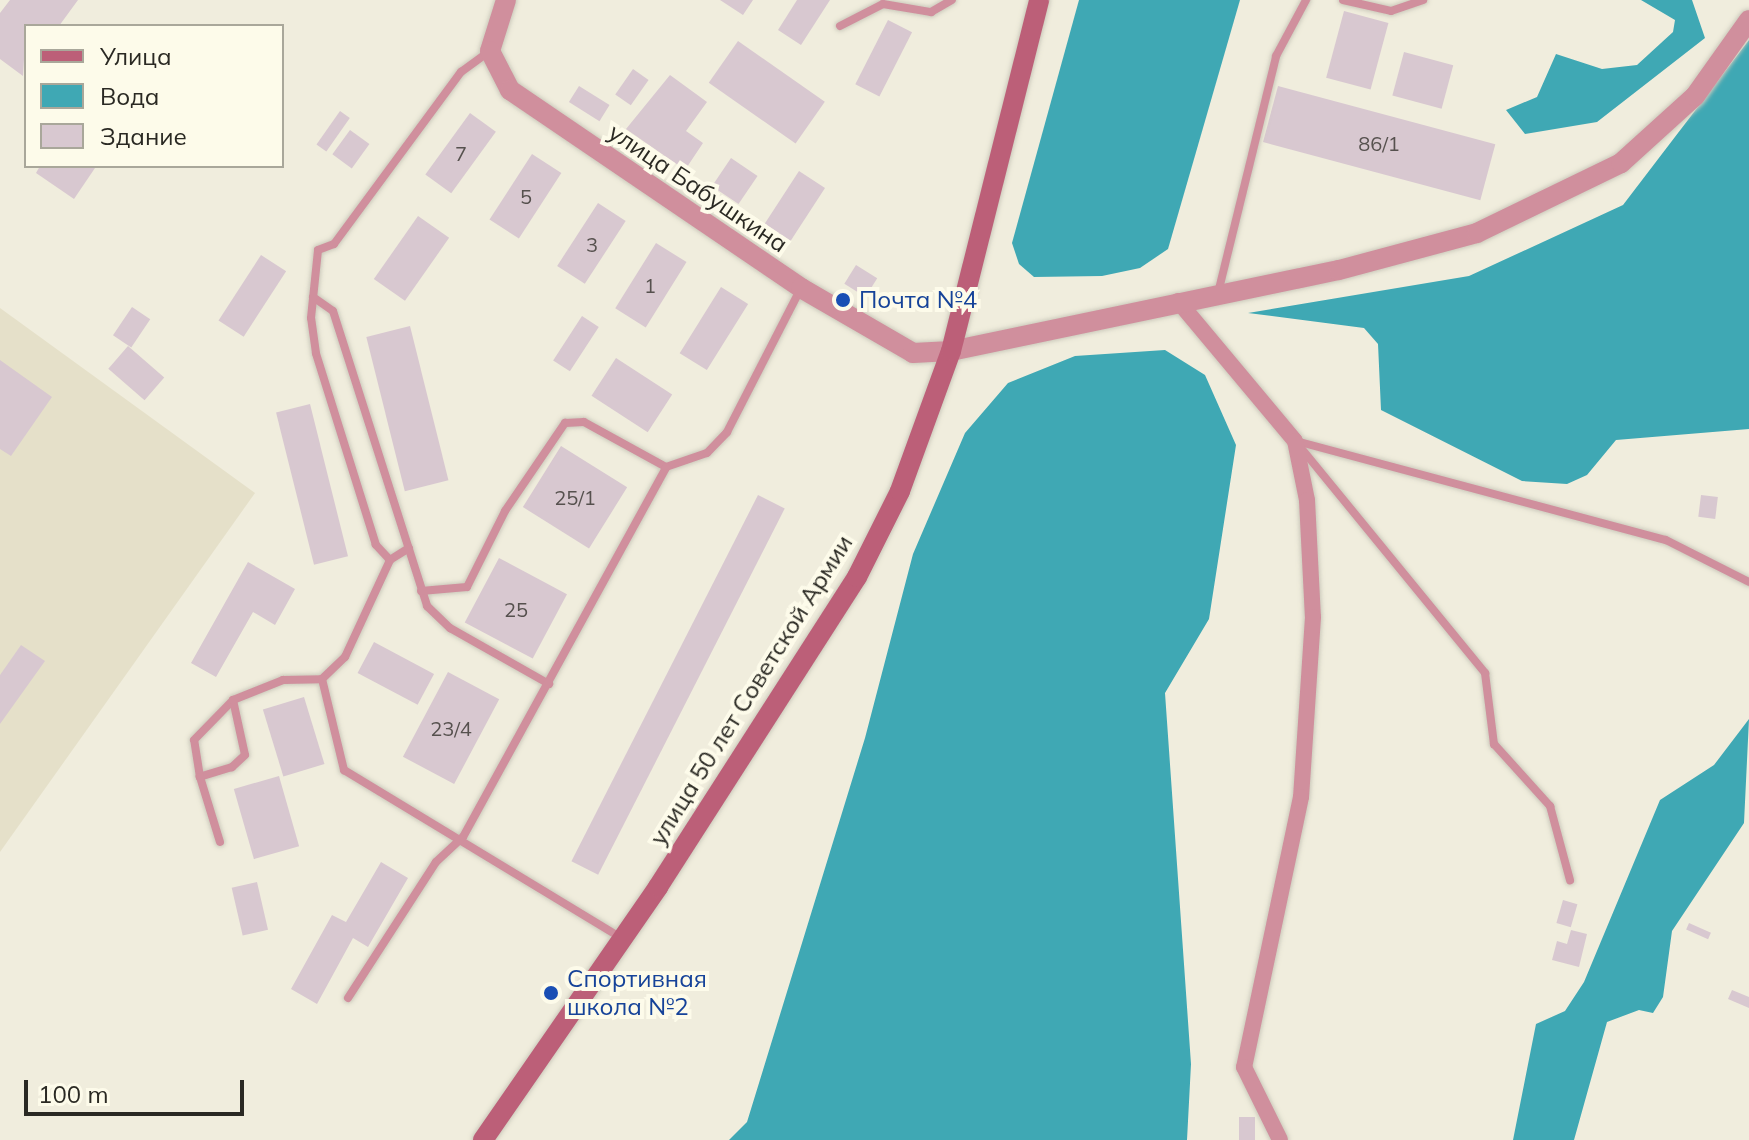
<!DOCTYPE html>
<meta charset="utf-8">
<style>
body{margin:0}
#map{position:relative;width:1749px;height:1140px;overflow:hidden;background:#f0eddd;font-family:Mulish,sans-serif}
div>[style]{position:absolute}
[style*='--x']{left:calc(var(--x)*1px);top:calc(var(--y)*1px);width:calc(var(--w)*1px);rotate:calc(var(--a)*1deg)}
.built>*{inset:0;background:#e5e0c9}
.water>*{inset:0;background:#3fa8b4}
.building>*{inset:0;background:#d8c8d0;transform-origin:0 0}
.roads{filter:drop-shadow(0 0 2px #cccabc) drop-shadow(0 0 2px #cccabc)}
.service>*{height:8px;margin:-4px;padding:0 4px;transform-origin:4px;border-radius:4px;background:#d08f9d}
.minor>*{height:16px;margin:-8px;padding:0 8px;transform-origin:8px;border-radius:8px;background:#d08f9d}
.tertiary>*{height:20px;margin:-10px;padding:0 10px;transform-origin:10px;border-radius:10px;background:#d08f9d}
.secondary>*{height:20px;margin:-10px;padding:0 10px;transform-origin:10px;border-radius:10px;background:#bc5f78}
.dots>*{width:22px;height:22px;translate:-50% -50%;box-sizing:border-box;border:4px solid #fdfbea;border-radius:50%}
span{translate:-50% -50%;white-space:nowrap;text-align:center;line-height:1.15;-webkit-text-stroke:8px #fdfbea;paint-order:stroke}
.number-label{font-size:20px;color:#56514e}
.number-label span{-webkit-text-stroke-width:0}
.street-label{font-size:24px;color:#2a2923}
.transit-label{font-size:24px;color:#164399}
.left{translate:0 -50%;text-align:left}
.legend{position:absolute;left:24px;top:24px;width:260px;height:144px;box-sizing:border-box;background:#fdfbea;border:2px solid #a9a79a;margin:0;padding:10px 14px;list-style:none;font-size:24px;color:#2a2923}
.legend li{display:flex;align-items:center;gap:16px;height:40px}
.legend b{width:40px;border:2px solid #a9a79a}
.scale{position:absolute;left:24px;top:1080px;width:220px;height:36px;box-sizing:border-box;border:4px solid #2a2923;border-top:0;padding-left:10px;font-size:24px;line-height:28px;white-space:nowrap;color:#2a2923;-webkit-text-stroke:6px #fdfbea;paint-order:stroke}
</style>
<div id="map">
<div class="built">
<i style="clip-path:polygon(0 308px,255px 493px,0 852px)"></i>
</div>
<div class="water">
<i style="clip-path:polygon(1079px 0,1240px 0,1168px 249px,1140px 268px,1102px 276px,1034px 277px,1019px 264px,1012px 243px)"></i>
<i style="clip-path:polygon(1641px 0,1692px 0,1705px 38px,1597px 122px,1525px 134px,1506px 110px,1537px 97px,1556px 54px,1602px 69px,1637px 65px,1673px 32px,1675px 20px)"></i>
<i style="clip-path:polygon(1749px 40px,1749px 429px,1616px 440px,1587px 475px,1567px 484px,1522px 481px,1381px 410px,1378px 344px,1364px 328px,1248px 313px,1469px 276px,1623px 205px)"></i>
<i style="clip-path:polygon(1165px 350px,1205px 375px,1236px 445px,1209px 619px,1165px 693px,1191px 1064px,1187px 1140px,729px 1140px,747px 1122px,865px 738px,913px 554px,965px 433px,1008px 383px,1075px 356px)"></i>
<i style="clip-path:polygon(1749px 719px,1744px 823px,1672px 931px,1663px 997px,1653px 1013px,1639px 1010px,1607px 1022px,1574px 1140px,1513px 1140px,1536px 1024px,1565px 1011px,1584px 982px,1660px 800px,1714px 765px)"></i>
</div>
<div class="building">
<i style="clip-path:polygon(10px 0,78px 0,59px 26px,26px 26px,23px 76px,0 59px,0 13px)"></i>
<i style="clip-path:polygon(720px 0,753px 0,743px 15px)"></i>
<i style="clip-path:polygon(797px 0,830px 0,801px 45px,778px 30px)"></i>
<i style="left:1344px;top:11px;width:46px;height:69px;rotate:15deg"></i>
<i style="left:888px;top:20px;width:27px;height:72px;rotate:27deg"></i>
<i style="left:738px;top:41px;width:106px;height:51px;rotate:35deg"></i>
<i style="left:1404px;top:52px;width:51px;height:45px;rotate:15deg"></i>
<i style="left:633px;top:69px;width:19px;height:31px;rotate:35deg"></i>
<i style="clip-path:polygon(670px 75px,707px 102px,686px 131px,703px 143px,685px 170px,626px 129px)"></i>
<i style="left:579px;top:86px;width:36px;height:19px;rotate:32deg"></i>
<i style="left:1278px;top:86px;width:225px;height:58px;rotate:15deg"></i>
<i style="left:340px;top:111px;width:12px;height:41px;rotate:35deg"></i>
<i style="left:470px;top:113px;width:32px;height:76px;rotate:36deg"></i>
<i style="left:350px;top:130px;width:24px;height:30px;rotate:36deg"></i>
<i style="left:532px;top:154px;width:35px;height:78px;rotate:33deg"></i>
<i style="left:731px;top:158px;width:32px;height:34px;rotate:34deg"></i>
<i style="clip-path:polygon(40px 166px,92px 166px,95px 168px,74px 199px,36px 173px)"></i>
<i style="left:799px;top:171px;width:31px;height:63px;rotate:33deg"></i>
<i style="left:598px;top:203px;width:33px;height:75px;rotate:33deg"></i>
<i style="left:418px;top:216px;width:38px;height:77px;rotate:35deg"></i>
<i style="left:656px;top:243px;width:36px;height:77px;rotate:32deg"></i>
<i style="left:261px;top:255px;width:30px;height:78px;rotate:33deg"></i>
<i style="left:856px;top:265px;width:25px;height:22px;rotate:32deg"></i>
<i style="left:721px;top:287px;width:32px;height:78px;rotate:32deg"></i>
<i style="left:132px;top:307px;width:22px;height:34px;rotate:34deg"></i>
<i style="left:582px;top:316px;width:20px;height:53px;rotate:33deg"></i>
<i style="left:410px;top:326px;width:159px;height:45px;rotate:76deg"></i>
<i style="left:128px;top:346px;width:48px;height:30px;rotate:41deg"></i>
<i style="left:616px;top:358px;width:67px;height:45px;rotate:33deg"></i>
<i style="clip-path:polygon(0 360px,52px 397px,11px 456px,0 449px)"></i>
<i style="left:310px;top:404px;width:157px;height:35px;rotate:76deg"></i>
<i style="left:561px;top:446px;width:78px;height:72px;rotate:32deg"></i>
<i style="left:758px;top:495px;width:30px;height:411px;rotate:27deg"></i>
<i style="left:1701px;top:495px;width:17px;height:22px;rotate:7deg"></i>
<i style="left:499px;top:558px;width:77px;height:73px;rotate:28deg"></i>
<i style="clip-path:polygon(248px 562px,295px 589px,275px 625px,253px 612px,216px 677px,191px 663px)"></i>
<i style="left:374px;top:642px;width:68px;height:35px;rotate:28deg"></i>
<i style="clip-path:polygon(21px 645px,45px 661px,0 724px,0 675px)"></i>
<i style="left:448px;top:672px;width:58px;height:96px;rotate:28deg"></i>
<i style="left:304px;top:697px;width:70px;height:43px;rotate:73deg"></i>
<i style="left:279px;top:776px;width:73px;height:47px;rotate:74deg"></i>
<i style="clip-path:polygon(381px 862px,408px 878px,368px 947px,353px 938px,317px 1004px,291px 989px,332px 915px,346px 922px)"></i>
<i style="left:257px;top:882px;width:49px;height:26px;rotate:77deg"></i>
<i style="left:1563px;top:900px;width:15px;height:24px;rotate:16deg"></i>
<i style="left:1689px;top:923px;width:24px;height:7px;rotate:24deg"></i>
<i style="clip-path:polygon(1571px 930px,1587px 934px,1579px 967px,1552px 960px,1557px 941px,1567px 944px)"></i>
<i style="clip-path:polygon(1732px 990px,1749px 997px,1749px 1008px,1728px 999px)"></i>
<i style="left:1239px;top:1117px;width:16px;height:23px"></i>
</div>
<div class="roads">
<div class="service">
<i style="--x:1343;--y:0;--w:49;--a:12.9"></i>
<i style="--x:1391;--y:11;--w:34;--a:-19"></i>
<i style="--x:840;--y:26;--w:48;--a:-27.1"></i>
<i style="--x:883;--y:4;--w:49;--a:9.5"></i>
<i style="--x:931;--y:12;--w:24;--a:-30"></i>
<i style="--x:1218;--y:293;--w:244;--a:-76.2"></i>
<i style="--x:1276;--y:56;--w:64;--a:-61.8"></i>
<i style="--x:313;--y:297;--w:24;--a:35"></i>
<i style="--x:333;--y:311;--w:310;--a:72.3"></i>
<i style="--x:427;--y:606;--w:32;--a:44"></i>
<i style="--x:450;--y:628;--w:114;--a:29.5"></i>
<i style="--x:1296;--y:441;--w:383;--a:15"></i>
<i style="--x:1666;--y:540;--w:93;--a:26.8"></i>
<i style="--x:1301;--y:448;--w:291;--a:50.7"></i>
<i style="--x:1485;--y:673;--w:72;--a:82.8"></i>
<i style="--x:1494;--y:744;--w:84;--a:47.9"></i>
<i style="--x:1550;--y:806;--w:77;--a:74.9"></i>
<i style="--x:409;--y:548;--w:22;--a:148"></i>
<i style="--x:390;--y:560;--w:21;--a:-133"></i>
<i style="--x:376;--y:545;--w:201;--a:-107.4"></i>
<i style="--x:316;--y:353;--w:35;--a:-98"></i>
<i style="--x:311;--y:318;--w:68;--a:-84.1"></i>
<i style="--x:318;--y:250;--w:17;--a:-21"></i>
<i style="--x:334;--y:244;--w:214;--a:-53.6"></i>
<i style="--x:461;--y:72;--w:36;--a:-36"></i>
<i style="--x:421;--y:591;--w:46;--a:-5"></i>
<i style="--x:467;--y:587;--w:85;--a:-63.4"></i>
<i style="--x:505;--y:511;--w:107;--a:-55.7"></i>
<i style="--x:565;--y:423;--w:19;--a:-3"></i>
<i style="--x:584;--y:422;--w:94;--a:28.8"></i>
<i style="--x:666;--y:467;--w:43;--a:-18.9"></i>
<i style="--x:707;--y:453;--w:29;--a:-46"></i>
<i style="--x:727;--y:432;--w:162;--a:-62.8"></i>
<i style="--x:322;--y:679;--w:32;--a:-44"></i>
<i style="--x:345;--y:657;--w:107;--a:-65.1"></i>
<i style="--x:233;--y:700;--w:56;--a:77.7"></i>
<i style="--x:245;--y:755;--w:18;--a:137"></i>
<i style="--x:232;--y:767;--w:34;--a:163"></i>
<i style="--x:200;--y:777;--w:37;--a:-99"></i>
<i style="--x:194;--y:740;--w:56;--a:-45.7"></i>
<i style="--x:233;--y:700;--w:54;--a:-21.8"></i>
<i style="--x:283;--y:680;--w:39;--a:-1"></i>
<i style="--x:322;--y:679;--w:94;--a:76.4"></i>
<i style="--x:344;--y:770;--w:326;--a:31.2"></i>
<i style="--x:200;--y:777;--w:68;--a:72.9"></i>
<i style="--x:348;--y:998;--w:162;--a:-57.1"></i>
<i style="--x:436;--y:862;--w:37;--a:-43"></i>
<i style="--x:463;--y:837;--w:422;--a:-61.2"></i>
</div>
<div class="minor">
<i style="--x:1178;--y:301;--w:182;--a:50.1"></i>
<i style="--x:1295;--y:441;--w:60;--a:78.5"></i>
<i style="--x:1307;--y:500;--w:117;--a:87.1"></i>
<i style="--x:1313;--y:617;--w:180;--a:93.8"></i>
<i style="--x:1301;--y:797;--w:276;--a:101.9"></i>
<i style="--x:1244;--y:1067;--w:81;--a:63.7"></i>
</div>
<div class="tertiary">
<i style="--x:506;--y:0;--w:53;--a:107.4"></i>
<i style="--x:490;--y:51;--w:44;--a:62.9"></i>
<i style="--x:510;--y:90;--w:352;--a:34.2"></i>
<i style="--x:801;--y:288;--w:129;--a:30.1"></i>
<i style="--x:913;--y:353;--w:38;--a:-3"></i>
<i style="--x:951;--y:351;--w:396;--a:-11.8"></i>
<i style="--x:1339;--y:270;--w:143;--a:-15"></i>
<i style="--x:1477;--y:233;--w:160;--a:-25.9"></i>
<i style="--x:1621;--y:163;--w:100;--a:-42.2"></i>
<i style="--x:1695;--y:96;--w:93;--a:-54.6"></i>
</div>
<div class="secondary">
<i style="--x:483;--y:1140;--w:308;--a:-55.3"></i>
<i style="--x:658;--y:887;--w:368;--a:-57.3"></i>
<i style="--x:857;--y:577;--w:96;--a:-63.4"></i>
<i style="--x:900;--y:491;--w:149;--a:-70"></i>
<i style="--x:951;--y:351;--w:362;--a:-75.9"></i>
</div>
</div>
<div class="dots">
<i style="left:843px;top:300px;background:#1a4fb4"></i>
<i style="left:551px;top:993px;background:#1a4fb4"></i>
</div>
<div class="number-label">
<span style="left:1379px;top:143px">86/1</span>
<span style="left:461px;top:153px">7</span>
<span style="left:526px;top:196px">5</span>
<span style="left:592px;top:244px">3</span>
<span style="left:650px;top:285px">1</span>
<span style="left:575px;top:497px">25/1</span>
<span style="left:516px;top:609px">25</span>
<span style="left:451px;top:728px">23/4</span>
</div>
<div class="street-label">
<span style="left:698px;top:188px;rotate:34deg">улица Бабушкина</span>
<span style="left:751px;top:690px;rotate:-58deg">улица 50 лет Советской Армии</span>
</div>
<div class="transit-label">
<span class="left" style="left:859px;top:300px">Почта №4</span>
<span class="left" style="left:567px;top:993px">Спортивная<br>школа №2</span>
</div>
<ul class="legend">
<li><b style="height:10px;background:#bc5f78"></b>Улица</li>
<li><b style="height:22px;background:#3fa8b4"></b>Вода</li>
<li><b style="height:22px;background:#d8c8d0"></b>Здание</li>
</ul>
<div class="scale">100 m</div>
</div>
